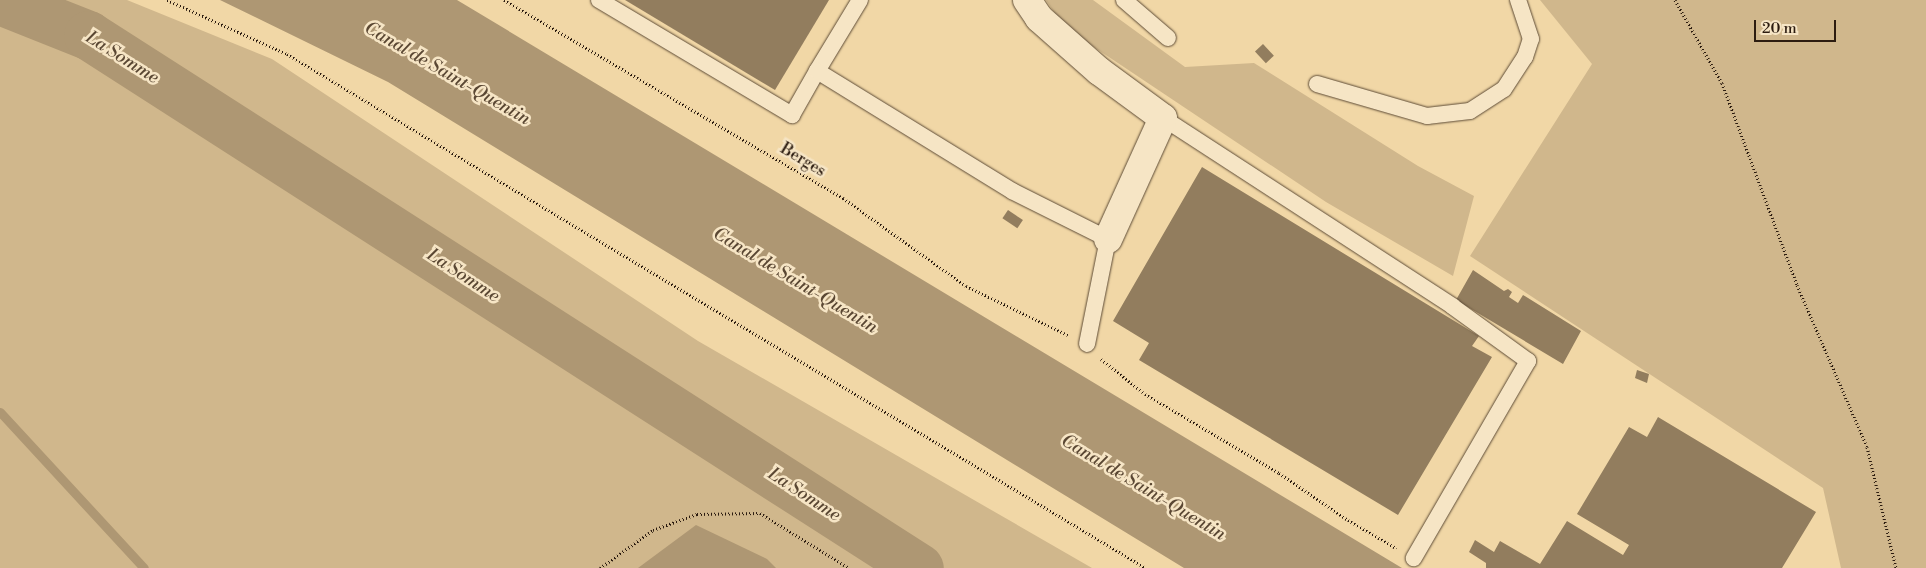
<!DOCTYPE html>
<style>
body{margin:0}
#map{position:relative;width:1926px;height:568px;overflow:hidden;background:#f1d7a6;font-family:"Libre Bodoni",serif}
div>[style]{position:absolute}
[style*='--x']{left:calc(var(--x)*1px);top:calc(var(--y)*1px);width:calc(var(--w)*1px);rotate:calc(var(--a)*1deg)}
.green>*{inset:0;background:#d0b78c}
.water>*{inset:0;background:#ae9773}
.stream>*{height:9px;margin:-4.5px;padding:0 4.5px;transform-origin:4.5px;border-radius:4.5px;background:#ae9773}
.river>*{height:49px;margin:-24.5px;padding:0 24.5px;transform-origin:24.5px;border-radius:24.5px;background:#ae9773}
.building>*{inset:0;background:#927d5e;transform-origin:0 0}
.path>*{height:3px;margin-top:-1.5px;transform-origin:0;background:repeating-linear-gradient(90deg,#2c1c10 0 1px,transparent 0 3.5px)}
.roads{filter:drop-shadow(0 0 1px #5d4b36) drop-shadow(0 0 1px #5d4b36)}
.service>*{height:16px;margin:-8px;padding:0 8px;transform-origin:8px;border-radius:8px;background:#f6e5c5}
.minor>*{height:28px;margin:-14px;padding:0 14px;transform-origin:14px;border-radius:14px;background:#f6e5c5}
span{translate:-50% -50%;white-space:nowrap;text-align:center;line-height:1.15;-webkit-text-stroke:5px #f6e5c5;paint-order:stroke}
.street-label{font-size:16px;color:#2c1c10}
.water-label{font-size:18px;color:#5a4733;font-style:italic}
.scale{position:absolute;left:1754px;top:20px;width:82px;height:22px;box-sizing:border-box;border:2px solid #2c1c10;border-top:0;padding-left:6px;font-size:15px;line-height:18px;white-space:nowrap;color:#2c1c10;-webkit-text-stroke:4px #f6e5c5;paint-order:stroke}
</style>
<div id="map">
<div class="green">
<i style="clip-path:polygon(0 0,127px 0,272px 59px,698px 341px,1092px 568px,0 568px)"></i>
<i style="clip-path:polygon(1046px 0,1093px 0,1185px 67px,1254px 63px,1418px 166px,1474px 196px,1453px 276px,1326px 202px,1064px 27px)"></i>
<i style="clip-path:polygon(1540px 0,1926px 0,1926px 568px,1841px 568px,1823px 488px,1470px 256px,1592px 64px)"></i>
</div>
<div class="water">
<i style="clip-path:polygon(220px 0,457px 0,1402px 568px,1184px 568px,388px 82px)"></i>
<i style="clip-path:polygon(696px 525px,767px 559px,776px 568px,638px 568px)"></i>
</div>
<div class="stream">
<i style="--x:0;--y:412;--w:212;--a:47.3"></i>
</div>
<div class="river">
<i style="--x:0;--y:0;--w:95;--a:21.7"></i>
<i style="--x:88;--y:35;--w:987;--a:32.68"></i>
</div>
<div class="building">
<i style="clip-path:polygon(625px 0,829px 0,775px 90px)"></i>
<i style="left:1263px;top:44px;width:16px;height:11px;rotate:47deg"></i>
<i style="clip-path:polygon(1202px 167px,1479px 336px,1472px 346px,1492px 357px,1398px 515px,1139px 360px,1149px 343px,1113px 321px)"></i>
<i style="left:1008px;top:210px;width:18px;height:10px;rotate:34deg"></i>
<i style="clip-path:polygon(1473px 270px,1504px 291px,1508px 289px,1512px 292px,1509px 297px,1518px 303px,1523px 295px,1581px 331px,1563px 364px,1456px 300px)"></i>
<i style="clip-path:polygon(1637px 370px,1649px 374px,1647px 383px,1635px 378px)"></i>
<i style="clip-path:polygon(1658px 417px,1816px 512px,1782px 568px,1486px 568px,1486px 563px,1469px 552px,1475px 540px,1494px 552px,1500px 541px,1540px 564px,1567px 521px,1623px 555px,1629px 545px,1577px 514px,1629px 427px,1647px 437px)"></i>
</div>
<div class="path">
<i style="--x:167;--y:0;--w:132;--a:24.2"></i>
<i style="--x:287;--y:54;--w:1001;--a:30.9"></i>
<i style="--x:504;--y:0;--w:393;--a:30.3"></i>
<i style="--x:843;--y:198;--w:151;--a:35.6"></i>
<i style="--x:966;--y:286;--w:113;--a:25.7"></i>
<i style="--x:1675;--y:0;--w:95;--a:60.5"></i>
<i style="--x:1722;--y:83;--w:215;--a:69.6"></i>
<i style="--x:1797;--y:285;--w:176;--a:66.6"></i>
<i style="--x:1867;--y:447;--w:124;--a:76.5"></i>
<i style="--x:1101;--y:359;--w:56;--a:38.5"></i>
<i style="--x:1145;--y:394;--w:156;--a:30.5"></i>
<i style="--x:1279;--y:473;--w:83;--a:34.3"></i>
<i style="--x:1348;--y:520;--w:56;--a:30.3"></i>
<i style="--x:600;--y:568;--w:65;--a:-35.6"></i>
<i style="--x:653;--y:530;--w:47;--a:-20"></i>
<i style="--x:697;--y:514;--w:63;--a:-0.9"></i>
<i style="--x:760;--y:513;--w:105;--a:31.7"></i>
</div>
<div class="roads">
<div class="service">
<i style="--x:599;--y:0;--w:225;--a:30.8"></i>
<i style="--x:792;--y:115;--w:51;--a:-60.4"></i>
<i style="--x:860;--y:0;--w:83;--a:121.2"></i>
<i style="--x:817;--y:71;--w:229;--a:31.6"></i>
<i style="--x:1012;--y:191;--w:107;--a:26.6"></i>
<i style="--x:1108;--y:239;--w:107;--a:101.3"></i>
<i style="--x:1124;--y:0;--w:58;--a:40.8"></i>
<i style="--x:1317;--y:84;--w:115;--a:16.2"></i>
<i style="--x:1427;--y:116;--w:43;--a:-6.6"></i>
<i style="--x:1470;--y:111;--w:40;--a:-32.9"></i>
<i style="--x:1504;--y:89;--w:38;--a:-57"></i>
<i style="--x:1525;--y:57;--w:19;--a:-72"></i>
<i style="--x:1531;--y:39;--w:41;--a:-108.4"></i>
<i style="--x:1163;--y:118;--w:345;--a:33"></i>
<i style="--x:1452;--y:306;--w:94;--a:35.9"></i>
<i style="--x:1528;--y:361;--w:228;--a:120.1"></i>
</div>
<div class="minor">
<i style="--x:1027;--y:0;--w:22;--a:56"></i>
<i style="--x:1039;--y:18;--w:80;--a:41.5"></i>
<i style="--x:1099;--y:71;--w:79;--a:36.3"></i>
<i style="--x:1163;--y:118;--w:133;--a:114.4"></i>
</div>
</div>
<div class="street-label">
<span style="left:803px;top:160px;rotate:31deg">Berges</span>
</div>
<div class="water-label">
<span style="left:122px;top:58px;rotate:32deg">La Somme</span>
<span style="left:447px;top:74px;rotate:30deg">Canal de Saint-Quentin</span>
<span style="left:463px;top:276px;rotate:33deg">La Somme</span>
<span style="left:795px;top:281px;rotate:31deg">Canal de Saint-Quentin</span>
<span style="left:1143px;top:488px;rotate:31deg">Canal de Saint-Quentin</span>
<span style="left:804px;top:495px;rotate:33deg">La Somme</span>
</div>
<div class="scale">20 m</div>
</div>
